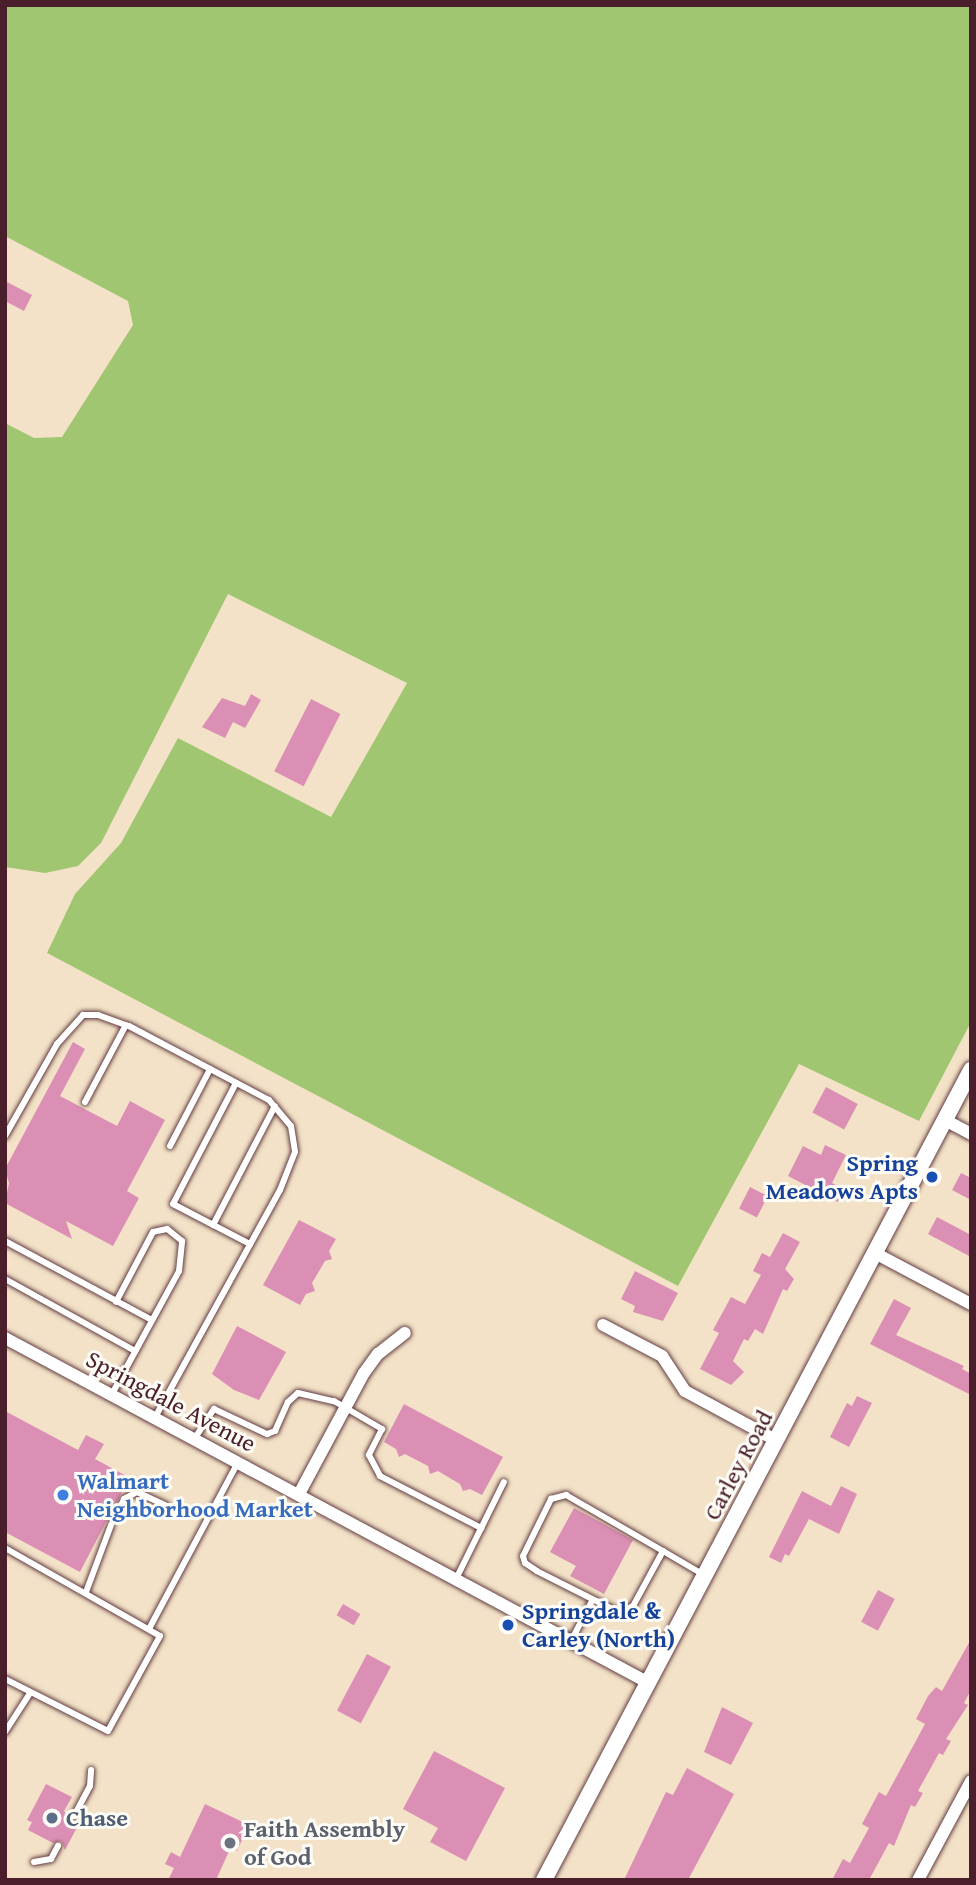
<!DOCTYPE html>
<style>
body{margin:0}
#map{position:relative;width:976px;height:1885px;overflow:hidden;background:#f3e2c7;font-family:"Gentium Book Plus",serif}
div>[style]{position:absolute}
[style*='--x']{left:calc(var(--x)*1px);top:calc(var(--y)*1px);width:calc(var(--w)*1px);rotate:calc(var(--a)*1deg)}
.green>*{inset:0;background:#a0c671}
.building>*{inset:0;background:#db8fb4;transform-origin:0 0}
.roads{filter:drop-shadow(0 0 2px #633c42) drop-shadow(0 0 2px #633c42)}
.lane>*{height:6px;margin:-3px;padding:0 3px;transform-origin:3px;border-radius:3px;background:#fff}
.street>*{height:12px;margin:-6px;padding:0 6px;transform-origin:6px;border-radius:6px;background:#fff}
.secondary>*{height:16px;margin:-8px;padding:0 8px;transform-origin:8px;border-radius:8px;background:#fff}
.dots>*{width:19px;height:19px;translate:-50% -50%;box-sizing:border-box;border:4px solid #fdfcf7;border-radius:50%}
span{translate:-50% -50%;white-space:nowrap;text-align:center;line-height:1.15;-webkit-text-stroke:6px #fdfcf7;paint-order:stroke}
.transit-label{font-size:24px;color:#164399;font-weight:700}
.right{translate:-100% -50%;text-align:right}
.left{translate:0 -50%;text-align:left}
.street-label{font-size:24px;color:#4a1f2b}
.shop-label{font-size:24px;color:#366cbe;font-weight:700}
.service-label{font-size:24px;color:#4e5e75;font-weight:700}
.worship-label{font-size:24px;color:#5b616d;font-weight:700}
.frame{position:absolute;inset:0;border:7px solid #4a1f2b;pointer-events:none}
</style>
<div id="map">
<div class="green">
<i style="clip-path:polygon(5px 5px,971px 5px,971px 1022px,919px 1121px,799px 1064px,678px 1286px,47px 953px,75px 894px,121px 843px,178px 738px,331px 817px,407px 683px,228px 594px,101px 843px,78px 866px,45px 873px,5px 867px,5px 423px,34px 438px,62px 437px,133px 325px,128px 301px,5px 236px)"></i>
</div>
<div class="building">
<i style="clip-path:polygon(5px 281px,32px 295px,24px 311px,5px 301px)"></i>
<i style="clip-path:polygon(251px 694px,261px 700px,245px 728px,233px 722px,225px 738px,202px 727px,222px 698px,245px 706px)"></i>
<i style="left:311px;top:699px;width:33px;height:81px;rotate:27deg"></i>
<i style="clip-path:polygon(73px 1042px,85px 1049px,60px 1096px,117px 1126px,130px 1101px,165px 1120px,127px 1191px,139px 1198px,113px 1246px,66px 1221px,72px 1239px,5px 1203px,9px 1183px,5px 1169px)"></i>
<i style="left:826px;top:1087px;width:36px;height:29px;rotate:28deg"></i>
<i style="clip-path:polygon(825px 1145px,846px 1155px,832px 1183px,844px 1189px,838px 1202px,788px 1176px,803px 1146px,821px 1155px)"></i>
<i style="clip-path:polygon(961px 1173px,971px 1178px,971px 1200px,952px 1190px)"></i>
<i style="left:750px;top:1187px;width:20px;height:24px;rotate:27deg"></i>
<i style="clip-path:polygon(937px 1217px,971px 1235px,971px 1257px,928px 1234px)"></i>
<i style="clip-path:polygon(299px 1220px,336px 1239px,329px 1251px,332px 1259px,325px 1261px,312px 1283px,315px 1291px,306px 1294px,300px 1305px,263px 1285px)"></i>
<i style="clip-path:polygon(783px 1233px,800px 1242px,785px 1269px,794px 1279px,787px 1291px,783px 1289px,763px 1334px,755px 1329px,748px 1341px,744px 1339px,733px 1361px,744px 1372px,731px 1385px,700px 1369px,719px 1333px,713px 1330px,731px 1297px,745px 1304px,761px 1275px,753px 1271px,762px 1253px,770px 1257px)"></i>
<i style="clip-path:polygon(635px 1271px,678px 1293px,663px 1321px,633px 1312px,635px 1306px,621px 1299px)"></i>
<i style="clip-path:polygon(894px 1299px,911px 1308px,896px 1335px,964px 1366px,962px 1369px,971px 1374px,971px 1395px,870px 1344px)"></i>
<i style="clip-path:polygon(237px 1326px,286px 1352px,259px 1400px,234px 1390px,212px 1374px)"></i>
<i style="clip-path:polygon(857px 1396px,872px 1403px,849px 1447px,830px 1437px,847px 1403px,852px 1406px)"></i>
<i style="clip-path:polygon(404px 1404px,503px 1457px,482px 1495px,470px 1489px,463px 1491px,460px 1484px,438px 1471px,430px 1474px,428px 1466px,405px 1454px,399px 1457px,396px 1449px,384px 1442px)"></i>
<i style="clip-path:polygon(5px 1411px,78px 1450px,86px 1435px,104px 1444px,95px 1459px,130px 1478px,111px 1512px,113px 1520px,106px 1522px,80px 1572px,5px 1532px)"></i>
<i style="clip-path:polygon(841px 1486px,857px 1494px,839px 1534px,809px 1519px,789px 1556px,785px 1554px,781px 1563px,769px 1557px,802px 1491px,831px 1506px)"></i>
<i style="clip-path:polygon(574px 1508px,633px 1540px,604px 1594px,570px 1576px,576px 1566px,550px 1552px)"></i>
<i style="left:878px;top:1590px;width:19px;height:36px;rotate:28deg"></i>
<i style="left:343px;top:1604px;width:20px;height:13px;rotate:30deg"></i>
<i style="clip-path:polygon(971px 1639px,971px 1690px,964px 1703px,968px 1705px,946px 1739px,951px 1741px,943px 1755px,939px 1753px,918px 1791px,923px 1793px,915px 1807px,911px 1805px,894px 1846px,889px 1843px,869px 1880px,832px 1880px,843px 1859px,850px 1863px,869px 1828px,862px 1824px,879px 1792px,886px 1796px,925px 1724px,916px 1719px,928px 1696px,936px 1687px,942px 1691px)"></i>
<i style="left:367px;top:1654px;width:27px;height:64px;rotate:28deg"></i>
<i style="clip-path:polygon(722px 1707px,753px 1723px,731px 1765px,704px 1752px)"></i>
<i style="clip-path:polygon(434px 1751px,505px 1788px,466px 1861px,430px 1842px,438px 1828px,403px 1809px)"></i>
<i style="clip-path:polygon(687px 1768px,734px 1794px,688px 1880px,624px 1880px,666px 1792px,673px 1795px)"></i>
<i style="clip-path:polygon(46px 1784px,72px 1797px,64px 1811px,72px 1821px,81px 1820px,65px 1850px,61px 1841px,53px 1843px,28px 1830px,32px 1822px,27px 1820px)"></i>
<i style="clip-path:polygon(205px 1804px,249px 1825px,237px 1851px,230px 1849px,216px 1880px,168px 1880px,174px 1868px,165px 1864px,171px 1852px,180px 1857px)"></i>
</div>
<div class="roads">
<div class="lane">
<i style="--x:236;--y:1083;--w:136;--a:117.5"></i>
<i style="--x:173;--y:1204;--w:87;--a:27.5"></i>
<i style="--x:85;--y:1102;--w:87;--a:-62"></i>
<i style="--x:5;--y:1136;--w:106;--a:-60.5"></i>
<i style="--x:57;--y:1044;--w:39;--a:-48"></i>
<i style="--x:83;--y:1015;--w:15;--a:0"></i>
<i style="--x:98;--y:1015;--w:33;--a:20"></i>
<i style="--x:129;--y:1026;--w:158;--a:27.9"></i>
<i style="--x:269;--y:1100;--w:34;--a:50"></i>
<i style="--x:291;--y:1126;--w:26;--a:81"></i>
<i style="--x:295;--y:1152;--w:41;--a:111.5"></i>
<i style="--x:280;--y:1190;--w:259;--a:118.8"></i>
<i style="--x:170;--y:1146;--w:87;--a:-62.5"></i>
<i style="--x:213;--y:1225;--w:134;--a:-62.5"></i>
<i style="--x:5;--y:1241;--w:167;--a:28.3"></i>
<i style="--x:5;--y:1279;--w:149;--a:29"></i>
<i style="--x:112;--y:1394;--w:140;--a:-61.4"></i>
<i style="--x:179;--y:1271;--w:30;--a:-84"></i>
<i style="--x:182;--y:1241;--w:19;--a:-141"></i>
<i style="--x:167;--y:1229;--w:14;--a:168"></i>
<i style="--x:153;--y:1232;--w:79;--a:117.9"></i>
<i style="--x:195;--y:1438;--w:35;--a:-57"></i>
<i style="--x:214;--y:1409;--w:59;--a:25.3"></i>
<i style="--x:267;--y:1434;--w:9;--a:-21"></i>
<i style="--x:275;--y:1431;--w:32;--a:-66"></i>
<i style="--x:288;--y:1402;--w:13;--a:-42"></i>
<i style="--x:298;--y:1393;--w:37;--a:13"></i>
<i style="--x:334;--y:1401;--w:56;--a:30.3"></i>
<i style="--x:382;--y:1429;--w:29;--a:117"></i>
<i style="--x:369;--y:1455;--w:24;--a:62"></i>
<i style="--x:380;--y:1476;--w:114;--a:27.2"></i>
<i style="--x:116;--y:1515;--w:18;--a:-63"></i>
<i style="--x:124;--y:1499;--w:15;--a:-28"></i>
<i style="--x:137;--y:1492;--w:33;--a:25"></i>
<i style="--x:5;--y:1548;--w:178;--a:29.6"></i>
<i style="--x:160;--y:1636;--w:108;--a:118.7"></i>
<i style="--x:108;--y:1731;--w:115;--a:-153.2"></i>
<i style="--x:663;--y:1551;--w:63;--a:118.6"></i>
<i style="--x:633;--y:1606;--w:15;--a:152"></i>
<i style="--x:620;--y:1613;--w:93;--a:-153.2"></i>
<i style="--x:537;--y:1571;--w:14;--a:-146"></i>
<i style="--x:525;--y:1563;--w:7;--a:-106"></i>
<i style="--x:523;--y:1556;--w:64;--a:-63.8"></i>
<i style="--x:551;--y:1499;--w:16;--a:-15"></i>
<i style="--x:566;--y:1495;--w:112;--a:30"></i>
<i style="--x:663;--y:1551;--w:48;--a:30.3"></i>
<i style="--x:456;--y:1579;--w:108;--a:-63.7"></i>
<i style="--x:86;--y:1592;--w:72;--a:-69.5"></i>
<i style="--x:150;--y:1627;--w:187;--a:-61.9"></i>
<i style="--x:571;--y:1641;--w:45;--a:-62.3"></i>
<i style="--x:5;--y:1732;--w:46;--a:-57.3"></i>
<i style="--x:74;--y:1816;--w:34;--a:-62"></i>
<i style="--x:90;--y:1786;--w:16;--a:-86"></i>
<i style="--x:34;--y:1862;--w:17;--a:-10"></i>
<i style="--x:51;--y:1859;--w:15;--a:-62"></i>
</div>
<div class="street">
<i style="--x:945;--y:1120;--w:30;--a:28"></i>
<i style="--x:875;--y:1253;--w:109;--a:28"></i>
<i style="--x:603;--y:1325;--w:67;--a:27.7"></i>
<i style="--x:662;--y:1356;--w:42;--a:56.7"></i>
<i style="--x:685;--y:1391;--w:105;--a:28.5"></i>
<i style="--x:5;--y:1338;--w:731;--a:28.18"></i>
<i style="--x:299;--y:1494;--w:137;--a:-61.8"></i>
<i style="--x:364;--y:1373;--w:24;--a:-54"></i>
<i style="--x:378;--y:1354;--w:34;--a:-38"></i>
<i style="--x:918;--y:1880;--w:112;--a:-61.8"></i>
</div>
<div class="secondary">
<i style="--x:544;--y:1880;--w:916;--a:-62.2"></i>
</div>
</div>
<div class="dots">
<i style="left:932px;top:1177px;background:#1a4fb4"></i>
<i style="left:63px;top:1495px;background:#3f7fe0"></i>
<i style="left:508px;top:1625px;background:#1a4fb4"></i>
<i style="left:52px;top:1818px;background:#5c6f8a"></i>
<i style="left:230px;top:1843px;background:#6b7280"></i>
</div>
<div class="transit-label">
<span class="right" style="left:918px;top:1177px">Spring<br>Meadows Apts</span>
<span class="left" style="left:522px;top:1625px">Springdale &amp;<br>Carley (North)</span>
</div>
<div class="street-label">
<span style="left:171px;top:1401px;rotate:28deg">Springdale Avenue</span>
<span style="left:738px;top:1465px;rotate:-62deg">Carley Road</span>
</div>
<div class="shop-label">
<span class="left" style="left:77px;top:1495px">Walmart<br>Neighborhood Market</span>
</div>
<div class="service-label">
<span class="left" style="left:66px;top:1818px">Chase</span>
</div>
<div class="worship-label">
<span class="left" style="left:244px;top:1843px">Faith Assembly<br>of God</span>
</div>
<div class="frame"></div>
</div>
